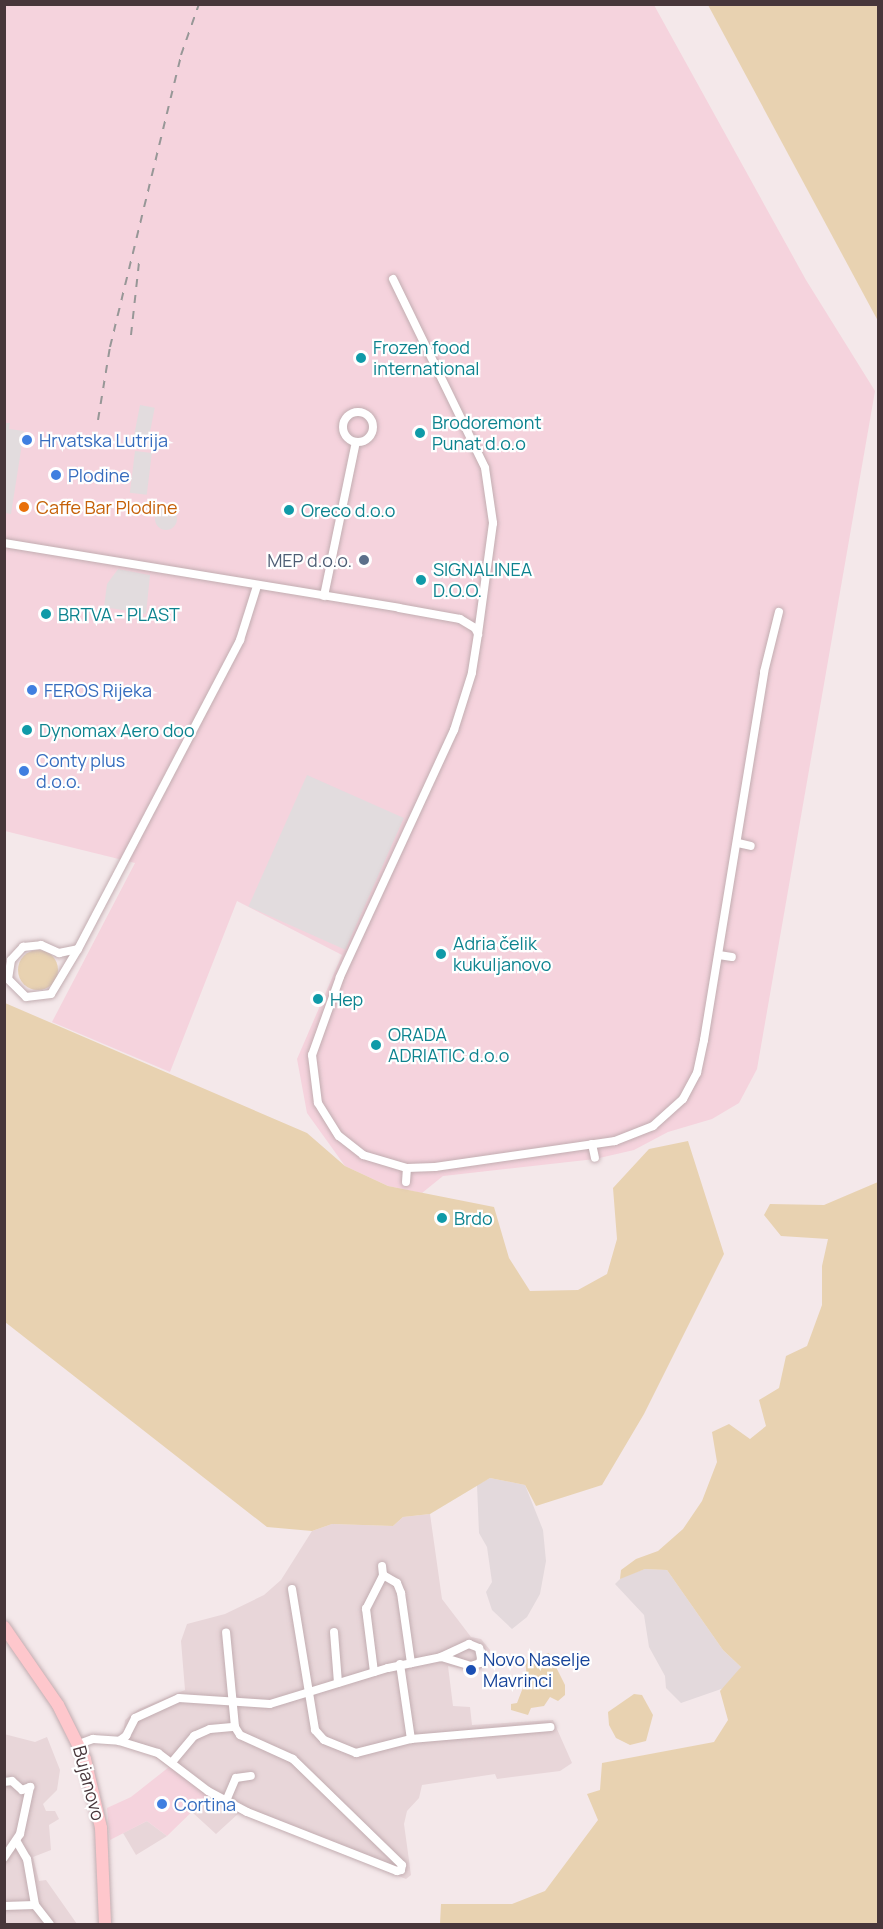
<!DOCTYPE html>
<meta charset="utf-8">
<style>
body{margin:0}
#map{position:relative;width:883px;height:1929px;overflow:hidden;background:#f4e8ea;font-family:Manrope,sans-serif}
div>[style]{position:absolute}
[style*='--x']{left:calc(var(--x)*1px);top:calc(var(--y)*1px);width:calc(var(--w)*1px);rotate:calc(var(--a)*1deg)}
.residential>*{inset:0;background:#e8d6d9}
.commercial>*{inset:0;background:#f5d3dd}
.industrial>*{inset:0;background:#e3d9dc}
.green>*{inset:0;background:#e8d2b1}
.round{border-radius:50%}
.parking>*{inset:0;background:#e2dcde;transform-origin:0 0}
.roads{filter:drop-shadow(0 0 2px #c2adb1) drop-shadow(0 0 2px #c2adb1)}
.street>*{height:8px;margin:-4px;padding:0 4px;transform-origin:4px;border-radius:4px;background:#fff}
.street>.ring{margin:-4px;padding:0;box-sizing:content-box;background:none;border:8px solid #fff;border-radius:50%}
.secondary>*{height:12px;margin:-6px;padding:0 6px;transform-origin:6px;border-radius:6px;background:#fec7cc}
.rail>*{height:2px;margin-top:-1px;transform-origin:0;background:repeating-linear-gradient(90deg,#979797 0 8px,transparent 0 16px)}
.dots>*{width:16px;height:16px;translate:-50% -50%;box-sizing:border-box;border:3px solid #fff;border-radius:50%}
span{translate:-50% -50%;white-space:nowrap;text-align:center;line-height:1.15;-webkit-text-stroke:4.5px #fff;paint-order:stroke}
.culture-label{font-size:18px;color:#0d838f}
.left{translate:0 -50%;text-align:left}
.shop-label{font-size:18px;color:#366cbe}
.food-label{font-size:18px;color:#c56008}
.service-label{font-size:18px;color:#4e5e75}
.right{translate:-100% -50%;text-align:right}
.transit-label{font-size:18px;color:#164399}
.street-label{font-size:18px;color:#47363a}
.frame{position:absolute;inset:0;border:6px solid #47363a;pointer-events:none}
</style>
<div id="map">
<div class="residential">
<i style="clip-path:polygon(430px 1514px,442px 1599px,471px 1637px,481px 1639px,490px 1650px,489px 1660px,478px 1671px,448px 1666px,453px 1706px,470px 1707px,472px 1725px,553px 1720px,572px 1763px,560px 1771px,497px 1779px,495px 1774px,422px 1785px,419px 1798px,407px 1811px,404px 1824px,411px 1875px,406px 1879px,239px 1813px,216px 1834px,193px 1813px,208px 1796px,152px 1755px,122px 1745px,125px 1720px,139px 1709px,185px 1690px,181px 1641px,187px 1624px,225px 1614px,264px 1595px,281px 1580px,312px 1531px,332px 1524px,393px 1526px,403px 1517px)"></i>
<i style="clip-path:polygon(4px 1734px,35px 1742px,47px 1737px,60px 1770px,57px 1790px,43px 1804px,46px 1811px,55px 1811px,59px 1819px,49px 1825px,51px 1850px,33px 1857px,39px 1881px,46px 1880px,77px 1924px,5px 1924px)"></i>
<i style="clip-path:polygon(147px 1821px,167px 1836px,136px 1855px,123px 1833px)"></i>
</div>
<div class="commercial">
<i style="clip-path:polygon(5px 5px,654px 5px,806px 280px,875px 391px,757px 1069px,739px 1103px,712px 1119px,668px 1132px,634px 1150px,595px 1159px,443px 1176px,422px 1193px,388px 1186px,345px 1166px,307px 1113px,297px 1059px,342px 955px,237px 901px,170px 1072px,52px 1022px,135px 863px,5px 831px)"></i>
<i style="clip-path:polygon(169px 1767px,209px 1795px,167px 1836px,147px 1821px,110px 1840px,107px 1808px,131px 1797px)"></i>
</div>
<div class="industrial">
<i style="clip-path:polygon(490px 1478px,525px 1485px,543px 1530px,546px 1561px,540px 1594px,527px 1617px,512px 1629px,492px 1610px,486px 1592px,492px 1582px,487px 1547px,479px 1533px,477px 1485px)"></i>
<i style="clip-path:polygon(645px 1569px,667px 1570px,723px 1650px,741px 1667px,727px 1687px,681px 1703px,666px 1688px,665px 1676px,649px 1647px,644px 1615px,615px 1584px,622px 1577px)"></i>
</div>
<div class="green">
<i style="clip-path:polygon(708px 5px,878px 5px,878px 321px)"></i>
<i class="round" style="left:18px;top:950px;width:40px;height:40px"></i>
<i style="clip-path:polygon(5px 1003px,307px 1133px,345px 1166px,388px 1186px,494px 1207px,509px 1258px,530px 1291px,578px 1290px,607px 1274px,617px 1239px,613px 1188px,649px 1149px,688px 1141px,724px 1254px,644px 1414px,602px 1485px,536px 1506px,525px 1485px,490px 1478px,430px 1514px,403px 1517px,393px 1526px,332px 1524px,312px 1531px,267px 1527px,5px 1322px)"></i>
<i style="clip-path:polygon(878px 1182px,878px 1924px,440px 1924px,441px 1904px,512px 1904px,545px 1891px,598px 1820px,587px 1794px,600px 1790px,602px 1763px,714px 1742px,728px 1720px,720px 1691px,741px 1667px,723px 1650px,667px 1570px,645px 1569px,620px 1579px,621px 1570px,636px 1559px,658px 1551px,683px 1529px,702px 1501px,717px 1462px,712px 1432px,729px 1424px,750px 1439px,766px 1426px,759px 1400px,779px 1388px,786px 1356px,807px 1346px,822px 1305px,822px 1266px,828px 1239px,781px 1236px,764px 1215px,770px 1204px,824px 1205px)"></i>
<i style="clip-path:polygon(549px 1653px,565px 1685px,565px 1695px,558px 1701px,550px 1697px,544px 1706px,531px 1708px,528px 1715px,511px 1710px,511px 1704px,517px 1703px,527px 1677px,525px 1660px)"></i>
<i style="clip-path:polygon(634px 1694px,642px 1695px,653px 1715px,646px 1741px,630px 1745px,616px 1738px,609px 1725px,608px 1712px)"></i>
</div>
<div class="parking">
<i style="left:140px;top:405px;width:15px;height:30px;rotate:11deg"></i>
<i style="clip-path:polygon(5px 423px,10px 423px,9px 429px,24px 431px,11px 514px,5px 513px)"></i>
<i style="left:135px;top:451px;width:17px;height:42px;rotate:7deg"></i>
<i class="round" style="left:155px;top:508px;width:22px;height:22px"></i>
<i style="clip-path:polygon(118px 569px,150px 575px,146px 614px,104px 607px,107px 584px)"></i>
<i style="left:307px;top:775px;width:106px;height:144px;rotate:24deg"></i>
</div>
<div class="roads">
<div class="street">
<i style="--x:393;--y:279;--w:210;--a:64"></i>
<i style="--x:485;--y:468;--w:56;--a:81.7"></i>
<i style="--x:493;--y:523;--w:112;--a:97.7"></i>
<i class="ring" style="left:343px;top:412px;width:22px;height:22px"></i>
<i style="--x:4;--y:543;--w:400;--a:9.3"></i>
<i style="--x:399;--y:608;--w:62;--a:10.2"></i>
<i style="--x:460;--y:619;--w:17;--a:31"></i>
<i style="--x:475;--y:628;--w:7;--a:63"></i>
<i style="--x:478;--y:634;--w:39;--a:99"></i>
<i style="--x:472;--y:673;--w:60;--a:107.5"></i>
<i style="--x:454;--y:730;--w:272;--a:114.8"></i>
<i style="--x:340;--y:977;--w:83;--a:109.7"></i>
<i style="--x:312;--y:1055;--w:48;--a:82.9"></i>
<i style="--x:318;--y:1103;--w:39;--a:58"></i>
<i style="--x:339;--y:1136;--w:31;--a:38"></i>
<i style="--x:363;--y:1155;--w:46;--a:16.5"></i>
<i style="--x:407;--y:1168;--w:28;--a:-2"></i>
<i style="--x:435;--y:1167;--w:182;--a:-8.2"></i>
<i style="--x:615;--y:1141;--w:41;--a:-21.5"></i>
<i style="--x:653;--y:1126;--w:40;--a:-42"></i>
<i style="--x:683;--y:1099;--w:30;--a:-62"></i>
<i style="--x:697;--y:1073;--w:34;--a:-78"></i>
<i style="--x:704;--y:1040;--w:373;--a:-80.7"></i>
<i style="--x:764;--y:672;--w:62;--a:-76"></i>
<i style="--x:324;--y:596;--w:157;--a:-78.3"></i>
<i style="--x:738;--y:843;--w:13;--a:13"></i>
<i style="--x:41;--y:945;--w:20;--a:24"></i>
<i style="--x:59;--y:953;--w:19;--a:-12"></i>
<i style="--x:78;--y:949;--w:52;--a:121"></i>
<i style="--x:51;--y:994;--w:25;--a:173"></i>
<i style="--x:26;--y:997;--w:25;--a:-135"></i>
<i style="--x:8;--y:979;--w:19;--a:-81"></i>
<i style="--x:11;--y:960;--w:18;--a:-47"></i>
<i style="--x:23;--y:947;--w:18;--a:-6"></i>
<i style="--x:78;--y:949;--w:349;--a:-62.3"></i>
<i style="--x:240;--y:640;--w:57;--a:-72.5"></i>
<i style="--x:719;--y:955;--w:13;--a:9"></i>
<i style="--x:592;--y:1144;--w:14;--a:78"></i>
<i style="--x:406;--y:1182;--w:14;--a:-86"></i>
<i style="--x:383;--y:1575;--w:16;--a:30"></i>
<i style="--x:397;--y:1583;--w:11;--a:68"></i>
<i style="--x:401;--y:1593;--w:71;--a:81.9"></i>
<i style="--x:292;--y:1589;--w:143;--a:80.7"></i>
<i style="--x:315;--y:1730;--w:13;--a:48"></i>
<i style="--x:324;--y:1740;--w:35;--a:22"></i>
<i style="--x:356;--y:1753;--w:57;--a:-14.3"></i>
<i style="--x:411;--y:1739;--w:140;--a:-4.9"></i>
<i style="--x:334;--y:1632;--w:51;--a:85.5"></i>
<i style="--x:400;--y:1664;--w:76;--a:81.7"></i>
<i style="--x:374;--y:1672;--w:64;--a:-97.2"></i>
<i style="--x:366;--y:1609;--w:38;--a:-63"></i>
<i style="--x:383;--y:1575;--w:9;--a:-96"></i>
<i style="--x:119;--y:1741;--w:9;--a:-36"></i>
<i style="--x:126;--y:1736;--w:20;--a:-63"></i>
<i style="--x:135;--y:1718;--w:48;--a:-24.4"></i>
<i style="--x:179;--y:1698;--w:91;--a:3.8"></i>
<i style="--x:270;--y:1704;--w:123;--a:-17"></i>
<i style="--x:388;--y:1668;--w:54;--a:-11.7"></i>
<i style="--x:441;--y:1657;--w:31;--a:-25"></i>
<i style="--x:469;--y:1644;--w:11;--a:22"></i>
<i style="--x:479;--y:1648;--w:10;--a:79"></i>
<i style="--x:481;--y:1658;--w:5;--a:101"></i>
<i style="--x:480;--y:1663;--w:9;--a:162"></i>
<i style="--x:471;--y:1666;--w:31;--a:-163"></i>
<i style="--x:79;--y:1744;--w:15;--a:-20"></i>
<i style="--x:93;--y:1739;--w:26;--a:4"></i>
<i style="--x:119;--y:1741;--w:41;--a:17.1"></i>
<i style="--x:158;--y:1753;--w:63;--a:37.2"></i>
<i style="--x:208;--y:1791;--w:44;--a:28.3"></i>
<i style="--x:247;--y:1812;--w:161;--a:21.5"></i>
<i style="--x:397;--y:1871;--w:4;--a:-14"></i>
<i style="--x:401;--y:1870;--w:5;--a:-79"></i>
<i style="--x:402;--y:1865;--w:152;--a:-135.8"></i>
<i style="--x:293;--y:1759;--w:58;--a:-155.6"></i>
<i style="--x:240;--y:1735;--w:9;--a:-122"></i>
<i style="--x:235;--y:1727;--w:95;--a:-95.4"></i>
<i style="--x:173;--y:1761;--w:33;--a:-50"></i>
<i style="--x:194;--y:1736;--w:17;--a:-24"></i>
<i style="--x:210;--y:1729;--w:25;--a:-5"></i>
<i style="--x:4;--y:1782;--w:8;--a:-7"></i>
<i style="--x:12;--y:1781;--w:13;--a:42"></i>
<i style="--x:22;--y:1790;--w:9;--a:-21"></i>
<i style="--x:30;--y:1787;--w:48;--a:102"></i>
<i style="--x:20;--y:1834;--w:29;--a:124"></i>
<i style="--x:226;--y:1801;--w:25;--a:-67"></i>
<i style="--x:236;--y:1778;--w:15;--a:-8"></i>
<i style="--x:17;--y:1842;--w:20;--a:60"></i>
<i style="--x:27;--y:1859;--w:47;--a:80.1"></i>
<i style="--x:4;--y:1906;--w:31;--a:-2"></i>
<i style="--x:35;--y:1905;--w:24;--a:52"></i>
</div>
<div class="secondary">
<i style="--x:4;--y:1627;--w:95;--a:55.3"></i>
<i style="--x:58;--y:1705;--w:60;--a:63.4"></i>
<i style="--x:85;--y:1759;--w:71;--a:76.9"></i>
<i style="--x:101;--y:1828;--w:96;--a:87.6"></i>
</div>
</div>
<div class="rail">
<i style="--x:131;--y:335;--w:73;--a:-83.7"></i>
<i style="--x:98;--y:420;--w:74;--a:-80.7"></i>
<i style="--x:110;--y:347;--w:301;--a:-76.3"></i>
<i style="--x:181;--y:55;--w:54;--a:-70.6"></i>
</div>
<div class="dots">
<i style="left:361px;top:358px;background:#0f9aa8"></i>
<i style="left:420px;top:433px;background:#0f9aa8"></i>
<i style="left:27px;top:440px;background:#3f7fe0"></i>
<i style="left:56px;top:475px;background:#3f7fe0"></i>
<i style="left:24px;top:507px;background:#e8710a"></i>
<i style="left:289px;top:510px;background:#0f9aa8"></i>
<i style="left:364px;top:560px;background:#5c6f8a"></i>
<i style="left:421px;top:580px;background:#0f9aa8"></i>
<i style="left:46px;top:614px;background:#0f9aa8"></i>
<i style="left:32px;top:690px;background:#3f7fe0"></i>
<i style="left:27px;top:730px;background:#0f9aa8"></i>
<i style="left:24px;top:771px;background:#3f7fe0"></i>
<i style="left:441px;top:954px;background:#0f9aa8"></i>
<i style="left:318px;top:999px;background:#0f9aa8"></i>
<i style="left:376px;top:1045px;background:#0f9aa8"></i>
<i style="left:442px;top:1218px;background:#0f9aa8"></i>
<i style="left:471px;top:1670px;background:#1a4fb4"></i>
<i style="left:162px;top:1804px;background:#3f7fe0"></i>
</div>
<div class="culture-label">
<span class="left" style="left:373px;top:358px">Frozen food<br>international</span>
<span class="left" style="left:432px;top:433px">Brodoremont<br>Punat d.o.o</span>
<span class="left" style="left:301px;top:510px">Oreco d.o.o</span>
<span class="left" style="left:433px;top:580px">SIGNALINEA<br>D.O.O.</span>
<span class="left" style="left:58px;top:614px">BRTVA - PLAST</span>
<span class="left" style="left:39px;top:730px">Dynomax Aero doo</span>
<span class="left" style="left:453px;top:954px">Adria čelik<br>kukuljanovo</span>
<span class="left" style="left:330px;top:999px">Hep</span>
<span class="left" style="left:388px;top:1045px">ORADA<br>ADRIATIC d.o.o</span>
<span class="left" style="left:454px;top:1218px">Brdo</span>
</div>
<div class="shop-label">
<span class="left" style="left:39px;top:440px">Hrvatska Lutrija</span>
<span class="left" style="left:68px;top:475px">Plodine</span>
<span class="left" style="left:44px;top:690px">FEROS Rijeka</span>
<span class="left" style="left:36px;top:771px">Conty plus<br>d.o.o.</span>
<span class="left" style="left:174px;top:1804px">Cortina</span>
</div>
<div class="food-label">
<span class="left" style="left:36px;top:507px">Caffe Bar Plodine</span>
</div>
<div class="service-label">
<span class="right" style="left:352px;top:560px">MEP d.o.o.</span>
</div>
<div class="transit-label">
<span class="left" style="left:483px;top:1670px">Novo Naselje<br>Mavrinci</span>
</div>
<div class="street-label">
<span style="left:89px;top:1783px;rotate:75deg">Bujanovo</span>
</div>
<div class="frame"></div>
</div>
